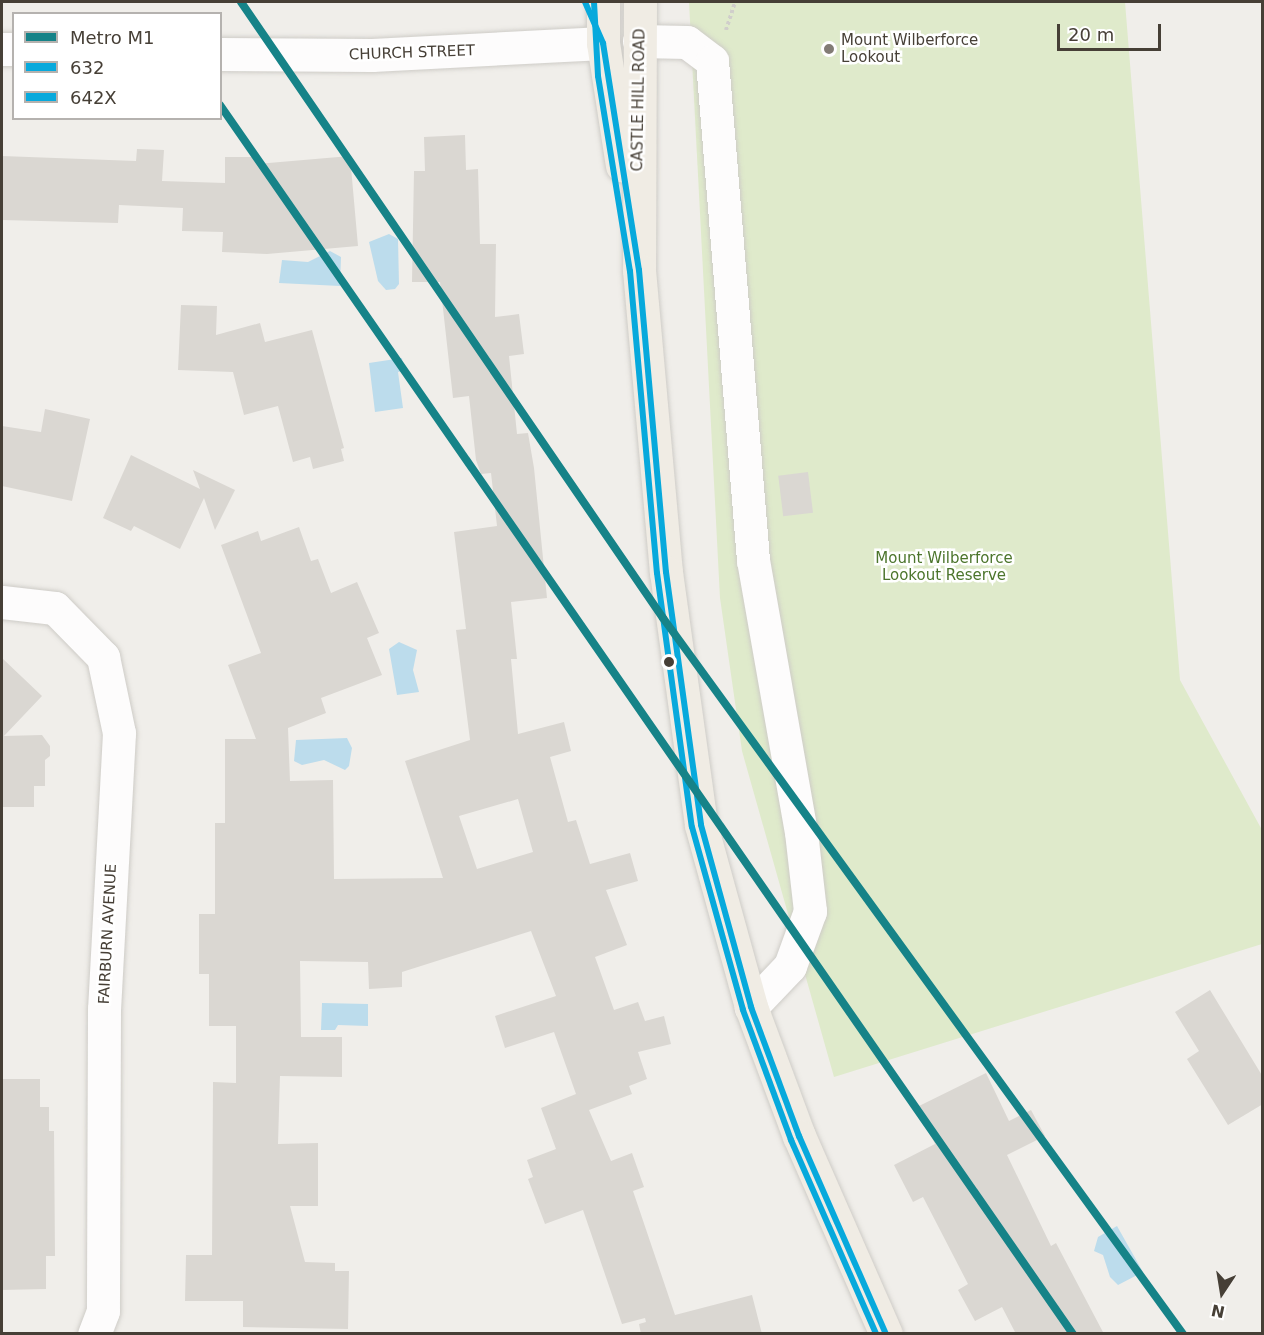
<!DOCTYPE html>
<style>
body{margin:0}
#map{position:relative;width:1264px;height:1335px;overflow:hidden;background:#f0eeea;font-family:"DejaVu Sans",sans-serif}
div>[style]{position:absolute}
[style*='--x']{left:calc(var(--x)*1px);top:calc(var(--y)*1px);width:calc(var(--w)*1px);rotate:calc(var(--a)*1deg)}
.green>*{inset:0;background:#dfeacb}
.water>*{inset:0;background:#bcdcec}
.building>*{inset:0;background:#dad7d2;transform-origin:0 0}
.path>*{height:4px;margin-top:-2px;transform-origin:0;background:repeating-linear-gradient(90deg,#d0cecb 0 3px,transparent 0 6px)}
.roads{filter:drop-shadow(0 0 2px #ceccc7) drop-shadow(0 0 2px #ceccc7)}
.minor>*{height:33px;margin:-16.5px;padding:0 16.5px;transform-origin:16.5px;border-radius:16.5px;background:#fdfcfc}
.major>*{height:33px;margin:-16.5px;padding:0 16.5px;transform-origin:16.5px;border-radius:16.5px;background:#f0ece4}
.bus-1>*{height:6px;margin:-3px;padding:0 3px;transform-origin:3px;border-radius:3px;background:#07a9dc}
.bus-2>*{height:6px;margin:-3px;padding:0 3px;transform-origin:3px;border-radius:3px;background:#07a9dc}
.metro-1>*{height:8px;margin:-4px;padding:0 4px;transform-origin:4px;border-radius:4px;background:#168388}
.dots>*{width:16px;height:16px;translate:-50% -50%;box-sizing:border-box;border:3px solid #fff;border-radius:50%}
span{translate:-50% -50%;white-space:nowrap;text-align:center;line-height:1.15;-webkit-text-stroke:5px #fff;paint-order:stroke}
.poi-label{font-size:15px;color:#463f36}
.left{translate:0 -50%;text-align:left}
.street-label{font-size:15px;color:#463f36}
.park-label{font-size:15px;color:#4c752c}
.frame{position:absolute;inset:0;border:3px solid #463f36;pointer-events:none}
.legend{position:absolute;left:12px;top:12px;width:210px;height:108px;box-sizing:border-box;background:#fff;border:2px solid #b5b2af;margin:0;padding:8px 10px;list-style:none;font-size:18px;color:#463f36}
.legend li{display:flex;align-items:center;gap:12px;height:30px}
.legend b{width:30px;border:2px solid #b5b2af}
.north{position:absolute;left:1192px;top:1263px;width:60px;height:60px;-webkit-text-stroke:4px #fff;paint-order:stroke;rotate:192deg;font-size:16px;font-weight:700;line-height:24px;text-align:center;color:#463f36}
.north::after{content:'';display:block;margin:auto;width:21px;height:27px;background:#463f36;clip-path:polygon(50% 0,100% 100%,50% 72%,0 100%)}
.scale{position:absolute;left:1057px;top:24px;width:104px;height:27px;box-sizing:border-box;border:3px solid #463f36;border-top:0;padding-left:8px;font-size:18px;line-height:21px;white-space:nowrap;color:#463f36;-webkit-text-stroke:4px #fff;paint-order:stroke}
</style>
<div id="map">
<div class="green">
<i style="clip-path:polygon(689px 2px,1125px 2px,1180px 680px,1262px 830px,1262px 944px,834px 1077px,742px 751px,720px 598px)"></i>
</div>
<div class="water">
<i style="clip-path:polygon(389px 234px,398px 239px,399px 284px,395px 289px,386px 290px,378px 281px,369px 242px)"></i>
<i style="clip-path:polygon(330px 251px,341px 257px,340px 286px,279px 283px,282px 260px,308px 262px)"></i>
<i style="clip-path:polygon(402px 358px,404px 371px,398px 372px,403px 408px,375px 412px,369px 363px)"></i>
<i style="clip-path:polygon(399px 642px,417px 650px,413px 670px,419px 692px,397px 695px,389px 649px)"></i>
<i style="clip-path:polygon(347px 738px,352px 748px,349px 766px,345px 770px,324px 760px,302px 765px,294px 761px,296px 740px)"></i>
<i style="clip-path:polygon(322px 1003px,368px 1004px,368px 1026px,338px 1025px,335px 1030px,321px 1030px)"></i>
<i style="clip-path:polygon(1117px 1226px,1143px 1272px,1118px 1285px,1110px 1277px,1103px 1255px,1094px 1251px,1098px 1237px)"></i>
</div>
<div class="building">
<i style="clip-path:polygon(evenodd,465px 135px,466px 170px,478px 169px,480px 244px,496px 244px,495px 317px,519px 314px,524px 354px,509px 356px,517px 434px,528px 433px,534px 468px,547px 598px,511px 602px,517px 659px,511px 659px,518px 734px,564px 722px,571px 751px,550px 757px,568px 822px,576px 820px,590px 864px,630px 853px,638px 881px,606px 890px,627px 945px,595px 957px,614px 1010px,638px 1002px,645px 1021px,664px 1016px,671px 1044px,638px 1052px,647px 1079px,629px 1086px,632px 1094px,589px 1110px,611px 1161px,632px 1153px,644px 1187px,633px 1191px,675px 1315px,752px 1295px,762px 1334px,641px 1334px,639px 1324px,646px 1322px,645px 1318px,622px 1324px,583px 1210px,545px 1224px,528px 1179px,533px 1177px,527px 1160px,556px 1149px,541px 1108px,576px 1094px,554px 1032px,505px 1048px,495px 1016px,556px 996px,531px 931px,402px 972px,402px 987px,369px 989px,368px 962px,300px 961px,301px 1037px,342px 1037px,342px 1077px,280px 1076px,278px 1144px,318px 1143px,318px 1206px,290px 1206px,305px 1262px,335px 1263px,335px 1271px,349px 1271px,348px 1329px,243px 1327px,243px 1301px,185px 1301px,186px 1255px,212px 1255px,213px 1082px,236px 1083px,236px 1026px,209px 1026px,209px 974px,199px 974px,199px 914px,215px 914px,215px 823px,225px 823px,225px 739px,256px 739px,228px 665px,261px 653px,221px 545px,258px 531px,261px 541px,299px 527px,311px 561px,318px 559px,331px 593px,357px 582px,379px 633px,367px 638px,382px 675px,321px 698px,326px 713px,288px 728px,290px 781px,333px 780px,334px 879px,443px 878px,405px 761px,470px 740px,456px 630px,466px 629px,454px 532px,497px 526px,491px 473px,481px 474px,476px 460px,469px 396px,453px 398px,440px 282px,412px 282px,414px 171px,425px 171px,424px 137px,465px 135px,518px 799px,533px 852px,477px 869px,459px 816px,518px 799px)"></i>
<i style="clip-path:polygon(137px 149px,164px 150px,162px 181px,225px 183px,225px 157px,258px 157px,257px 164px,350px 156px,358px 246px,267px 254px,222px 252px,223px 232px,182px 231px,183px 208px,119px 205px,118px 223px,2px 220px,2px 156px,136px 161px)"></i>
<i style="clip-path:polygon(181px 305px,217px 306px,216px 335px,260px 323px,265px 342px,312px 330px,344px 448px,341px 449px,344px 461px,313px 469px,310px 457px,293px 462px,278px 406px,244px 415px,233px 372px,178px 370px)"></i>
<i style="clip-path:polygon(45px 409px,90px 419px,72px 501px,2px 486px,2px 426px,41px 432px)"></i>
<i style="clip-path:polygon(131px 455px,200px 489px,193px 470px,235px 490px,215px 530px,204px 498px,180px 549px,134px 526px,131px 531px,103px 518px)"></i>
<i style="left:808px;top:472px;width:41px;height:30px;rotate:83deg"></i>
<i style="clip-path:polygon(2px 658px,42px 696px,4px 736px,42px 735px,50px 746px,50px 756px,45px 760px,45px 786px,34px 786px,34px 807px,2px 807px)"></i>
<i style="clip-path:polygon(1210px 990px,1263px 1077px,1263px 1104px,1228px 1125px,1187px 1059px,1199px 1051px,1175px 1012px)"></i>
<i style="clip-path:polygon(986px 1073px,1009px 1121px,1031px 1110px,1045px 1136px,1007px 1155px,1051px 1246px,1056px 1243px,1104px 1334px,1016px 1334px,1002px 1307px,975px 1321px,958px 1290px,968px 1284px,923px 1197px,913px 1202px,894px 1165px,935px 1144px,917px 1107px)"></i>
<i style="clip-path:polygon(2px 1079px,40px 1079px,40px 1107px,49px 1107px,49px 1131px,54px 1131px,55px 1256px,46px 1256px,46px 1289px,2px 1290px)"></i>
</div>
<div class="path">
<i style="--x:726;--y:30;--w:29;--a:-72"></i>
</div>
<div class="roads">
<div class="minor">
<i style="--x:639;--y:41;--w:48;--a:1.2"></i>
<i style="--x:687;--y:42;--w:31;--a:37"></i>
<i style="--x:712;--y:61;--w:501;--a:85.3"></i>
<i style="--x:753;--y:560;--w:276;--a:80"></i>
<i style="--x:801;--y:832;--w:80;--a:83.5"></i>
<i style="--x:810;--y:911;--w:59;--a:110"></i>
<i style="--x:790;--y:966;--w:57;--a:133.6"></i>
<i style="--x:2;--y:49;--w:12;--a:0"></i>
<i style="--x:220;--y:54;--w:152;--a:0.4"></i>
<i style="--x:372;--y:55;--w:231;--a:-3"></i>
<i style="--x:2;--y:602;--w:53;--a:6.5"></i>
<i style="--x:55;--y:608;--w:69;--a:45.6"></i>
<i style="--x:103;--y:657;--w:78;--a:78.1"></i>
<i style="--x:119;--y:733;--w:276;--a:93.1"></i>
<i style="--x:104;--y:1009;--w:302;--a:90.2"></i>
<i style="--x:103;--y:1311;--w:25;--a:111"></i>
</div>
<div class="major">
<i style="--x:603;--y:2;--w:41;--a:90"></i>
<i style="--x:603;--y:43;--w:124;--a:81.2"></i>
<i style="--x:640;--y:2;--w:268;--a:90.2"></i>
<i style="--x:639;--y:270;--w:303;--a:84.9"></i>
<i style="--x:666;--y:572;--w:255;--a:82.1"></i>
<i style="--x:701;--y:825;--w:189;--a:74.6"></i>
<i style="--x:751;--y:1007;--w:138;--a:69.6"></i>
<i style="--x:799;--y:1136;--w:216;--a:66.3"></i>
</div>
</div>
<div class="bus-1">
<i style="--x:585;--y:2;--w:45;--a:66.3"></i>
<i style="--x:603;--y:43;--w:230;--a:81"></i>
<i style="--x:639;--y:270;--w:303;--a:84.9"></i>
<i style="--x:666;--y:572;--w:255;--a:82.1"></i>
<i style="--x:701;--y:825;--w:189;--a:74.6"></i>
<i style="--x:751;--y:1007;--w:138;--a:69.6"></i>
<i style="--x:799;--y:1136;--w:216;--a:66.3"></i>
</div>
<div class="bus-2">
<i style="--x:594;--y:2;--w:74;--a:86.9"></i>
<i style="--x:598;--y:76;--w:198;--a:80.7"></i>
<i style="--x:630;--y:271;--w:303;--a:84.9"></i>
<i style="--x:657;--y:573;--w:256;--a:82.2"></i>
<i style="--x:692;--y:827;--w:190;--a:74.4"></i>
<i style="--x:743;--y:1010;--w:139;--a:69.7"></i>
<i style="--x:791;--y:1140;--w:212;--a:66.3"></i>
</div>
<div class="metro-1">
<i style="--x:241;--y:2;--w:747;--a:55.59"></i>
<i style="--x:663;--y:618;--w:885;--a:54.01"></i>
<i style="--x:220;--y:105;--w:1496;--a:55.24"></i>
</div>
<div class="dots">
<i style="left:829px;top:49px;background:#827c75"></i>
<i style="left:669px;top:662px;background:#463f36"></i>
</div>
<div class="poi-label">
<span class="left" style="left:841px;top:49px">Mount Wilberforce<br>Lookout</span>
</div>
<div class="street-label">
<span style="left:412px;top:53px;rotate:-2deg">CHURCH STREET</span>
<span style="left:639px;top:100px;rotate:-89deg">CASTLE HILL ROAD</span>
<span style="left:108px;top:934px;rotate:-87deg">FAIRBURN AVENUE</span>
</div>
<div class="park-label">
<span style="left:944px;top:567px">Mount Wilberforce<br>Lookout Reserve</span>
</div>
<div class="frame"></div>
<ul class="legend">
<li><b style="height:8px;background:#168388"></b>Metro M1</li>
<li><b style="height:8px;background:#07a9dc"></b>632</li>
<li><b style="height:8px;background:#07a9dc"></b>642X</li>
</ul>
<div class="north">N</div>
<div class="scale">20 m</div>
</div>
